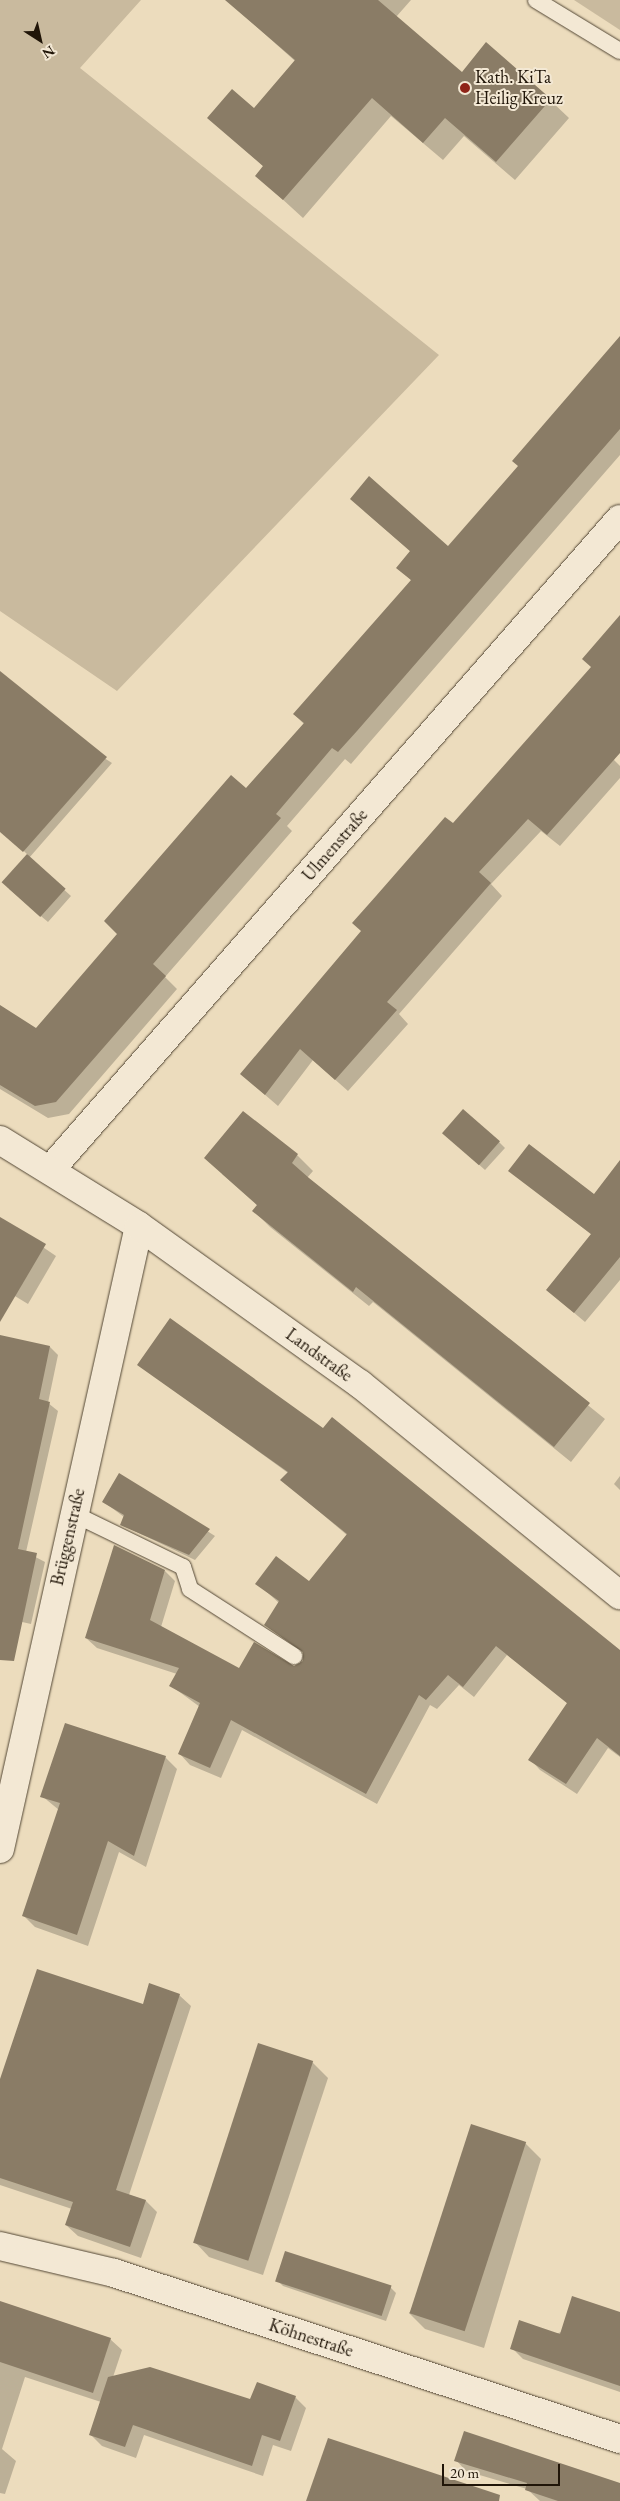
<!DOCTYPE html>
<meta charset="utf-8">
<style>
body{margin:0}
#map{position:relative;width:620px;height:2501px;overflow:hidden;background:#ecdcbd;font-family:"EB Garamond",serif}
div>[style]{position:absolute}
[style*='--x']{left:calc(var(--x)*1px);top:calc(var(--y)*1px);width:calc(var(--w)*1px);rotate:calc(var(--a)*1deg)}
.green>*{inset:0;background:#c9ba9e}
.shadow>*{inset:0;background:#0003}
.building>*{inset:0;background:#8a7c66;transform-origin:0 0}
.roads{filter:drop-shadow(0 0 1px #534735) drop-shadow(0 0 1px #534735)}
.lane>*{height:16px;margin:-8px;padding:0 8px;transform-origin:8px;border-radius:8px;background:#f3e8d4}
.street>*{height:28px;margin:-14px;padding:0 14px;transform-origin:14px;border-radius:14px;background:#f3e8d4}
.secondary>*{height:28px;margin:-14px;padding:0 14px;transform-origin:14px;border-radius:14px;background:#f3e8d4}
.dots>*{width:14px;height:14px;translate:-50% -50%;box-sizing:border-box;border:2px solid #f3e8d4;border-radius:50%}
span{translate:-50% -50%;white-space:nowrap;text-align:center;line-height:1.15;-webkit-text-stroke:4px #f3e8d4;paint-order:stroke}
.poi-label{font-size:18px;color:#201508}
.left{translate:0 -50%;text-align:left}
.street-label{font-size:18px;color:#201508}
.north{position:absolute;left:15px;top:15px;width:50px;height:50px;-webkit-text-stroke:4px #f3e8d4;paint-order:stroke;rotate:145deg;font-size:14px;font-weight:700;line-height:20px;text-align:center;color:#201508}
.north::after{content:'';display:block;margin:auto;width:18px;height:22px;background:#201508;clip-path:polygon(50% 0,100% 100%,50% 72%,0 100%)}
.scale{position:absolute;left:442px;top:2464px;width:118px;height:22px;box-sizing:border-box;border:2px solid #201508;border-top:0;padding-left:6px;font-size:15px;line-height:18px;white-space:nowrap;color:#201508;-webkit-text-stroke:4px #f3e8d4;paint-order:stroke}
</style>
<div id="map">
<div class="green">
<i style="clip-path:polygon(0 0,141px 0,80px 68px,439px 355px,117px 691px,0 611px)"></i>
<i style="clip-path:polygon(574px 0,620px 0,620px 30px)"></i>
</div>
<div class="shadow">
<i style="clip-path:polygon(250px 0,411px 0,396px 17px,462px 73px,550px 100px,569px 118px,515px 180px,464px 136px,443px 160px,391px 116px,303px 218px,257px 176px,264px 167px,209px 118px,254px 109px,295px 61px,240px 12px)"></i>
<i style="clip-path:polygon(620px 339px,620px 455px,369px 743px,351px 764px,345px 759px,287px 826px,292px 831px,165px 977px,177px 989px,69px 1114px,48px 1118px,0 1089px,0 1007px,36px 1029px,304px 724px,294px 714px,412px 581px,398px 567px,411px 552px,364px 511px,449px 548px,520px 467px)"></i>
<i style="clip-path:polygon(620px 618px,620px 740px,614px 760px,620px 766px,620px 778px,560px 846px,541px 831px,491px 884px,502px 896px,399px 1014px,408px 1024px,348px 1091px,313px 1060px,278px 1106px,241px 1074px,592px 668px)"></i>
<i style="clip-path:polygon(0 691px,112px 763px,29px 858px,71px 896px,48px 922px,9px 889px,28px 855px,0 828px)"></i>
<i style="clip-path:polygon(450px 1139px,499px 1142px,505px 1148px,485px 1170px)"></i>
<i style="clip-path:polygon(297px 1155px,313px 1171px,307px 1178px,605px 1419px,571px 1462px,373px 1302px,369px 1306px,270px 1227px,254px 1211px,258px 1206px,222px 1174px)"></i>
<i style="clip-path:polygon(620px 1163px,620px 1280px,585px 1322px,547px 1290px,592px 1235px,510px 1171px,594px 1196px)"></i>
<i style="clip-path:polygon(0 1218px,56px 1256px,28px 1304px,0 1287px)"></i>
<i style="clip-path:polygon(2px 1337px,50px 1347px,58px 1355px,48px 1403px,58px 1411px,26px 1552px,45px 1562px,31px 1624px,0 1617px)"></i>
<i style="clip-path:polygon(139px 1365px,620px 1652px,620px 1757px,608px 1748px,577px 1794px,540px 1770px,530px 1759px,568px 1704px,507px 1655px,474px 1697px,459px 1685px,437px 1709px,430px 1705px,377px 1804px,242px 1730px,221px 1778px,190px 1765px,180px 1754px,200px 1707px,170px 1685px,177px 1674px,97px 1648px,86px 1638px,165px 1571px,175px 1581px,161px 1627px,239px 1669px,299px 1666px,303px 1653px,266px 1625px,279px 1603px,257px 1583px,309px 1583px,348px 1536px,282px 1480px,288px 1473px)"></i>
<i style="clip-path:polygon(119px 1475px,215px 1536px,195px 1560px,122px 1525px,124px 1517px,104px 1502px)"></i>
<i style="clip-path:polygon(620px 1476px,620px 1490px,614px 1484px)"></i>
<i style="clip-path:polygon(165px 1757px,177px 1769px,146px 1867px,119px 1852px,88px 1946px,35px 1927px,23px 1915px,59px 1810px,42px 1796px)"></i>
<i style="clip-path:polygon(179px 1995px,191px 2006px,129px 2195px,146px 2201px,157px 2212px,141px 2258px,78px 2236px,66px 2225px,72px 2209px,0 2185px,0 2082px,143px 2006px)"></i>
<i style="clip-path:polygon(312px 2062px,328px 2078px,263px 2275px,209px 2257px,194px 2241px)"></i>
<i style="clip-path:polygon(525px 2143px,541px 2159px,484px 2348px,425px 2329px,409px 2313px)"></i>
<i style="clip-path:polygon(277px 2280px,390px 2287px,396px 2293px,386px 2321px,283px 2286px)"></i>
<i style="clip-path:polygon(0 2303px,110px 2339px,122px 2350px,113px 2377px,251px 2401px,295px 2397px,306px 2408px,291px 2451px,273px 2445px,263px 2476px,144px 2435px,136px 2458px,102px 2446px,91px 2435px,101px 2402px,25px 2377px,2px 2449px,16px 2461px,5px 2494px,0 2493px)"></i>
<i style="clip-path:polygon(620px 2313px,620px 2392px,523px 2359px,512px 2348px)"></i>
<i style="clip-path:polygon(456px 2460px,620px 2484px,620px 2501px,540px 2501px,527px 2489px,466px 2471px)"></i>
</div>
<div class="building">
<i style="clip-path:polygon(225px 0,378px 0,462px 72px,486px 42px,551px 99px,496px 162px,445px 118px,423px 143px,372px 98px,283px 200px,255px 176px,263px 166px,207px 118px,232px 89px,254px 108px,295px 60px)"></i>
<i style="clip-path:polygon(620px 336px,620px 429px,357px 731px,338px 752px,332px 748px,276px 814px,281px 818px,153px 964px,166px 976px,56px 1102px,35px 1106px,0 1085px,0 1005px,36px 1028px,117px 934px,104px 921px,231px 775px,246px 788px,304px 723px,293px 714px,411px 580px,396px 568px,410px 551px,350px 499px,369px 476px,448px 546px,518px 466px,512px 461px)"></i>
<i style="clip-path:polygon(620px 615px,620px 753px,547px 835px,528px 819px,479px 872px,491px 883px,387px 1002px,397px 1010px,335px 1080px,300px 1049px,265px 1095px,240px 1074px,361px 931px,352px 923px,376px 896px,445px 817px,453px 823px,591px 667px,582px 659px)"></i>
<i style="clip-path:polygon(0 671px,107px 757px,23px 852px,0 832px)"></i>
<i style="left:27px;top:854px;width:52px;height:38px;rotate:42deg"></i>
<i style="left:463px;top:1109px;width:49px;height:32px;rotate:41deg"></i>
<i style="clip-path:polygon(243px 1111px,298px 1154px,292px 1163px,309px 1178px,590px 1403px,554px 1447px,356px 1287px,353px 1292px,252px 1211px,257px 1205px,204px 1158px)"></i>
<i style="clip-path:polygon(529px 1144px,594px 1194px,620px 1160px,620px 1257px,574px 1313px,546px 1290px,591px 1234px,508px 1171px)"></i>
<i style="clip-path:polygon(0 1217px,46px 1244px,0 1322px)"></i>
<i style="clip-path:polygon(170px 1318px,323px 1428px,332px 1417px,620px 1650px,620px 1756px,597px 1738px,566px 1784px,528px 1760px,567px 1703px,496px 1646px,463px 1687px,448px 1675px,426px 1700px,419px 1695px,366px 1794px,231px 1720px,210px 1768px,178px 1754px,200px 1703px,169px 1686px,179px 1668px,85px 1638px,114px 1545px,165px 1570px,150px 1620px,239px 1668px,254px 1642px,294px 1666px,303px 1661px,303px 1652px,264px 1625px,279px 1601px,255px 1584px,276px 1556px,309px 1581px,347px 1534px,280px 1480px,288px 1472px,137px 1365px)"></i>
<i style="clip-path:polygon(0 1335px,50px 1346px,39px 1399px,50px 1402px,18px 1549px,37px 1553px,14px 1661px,0 1660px)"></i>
<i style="clip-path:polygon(119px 1473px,210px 1529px,189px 1555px,120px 1525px,124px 1515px,102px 1502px)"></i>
<i style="clip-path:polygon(65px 1723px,166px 1756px,134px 1856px,108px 1841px,77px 1935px,22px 1916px,60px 1803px,40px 1797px)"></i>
<i style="clip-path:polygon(37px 1969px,143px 2004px,149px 1983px,180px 1994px,116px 2190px,146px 2200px,130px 2247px,65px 2225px,73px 2202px,0 2178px,0 2079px)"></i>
<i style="left:258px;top:2043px;width:58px;height:210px;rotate:18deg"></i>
<i style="left:471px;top:2124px;width:58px;height:199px;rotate:18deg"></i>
<i style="left:285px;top:2251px;width:112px;height:32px;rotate:18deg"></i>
<i style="clip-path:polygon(572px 2296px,620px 2312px,620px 2386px,510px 2349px,519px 2320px,560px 2334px)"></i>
<i style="clip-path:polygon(0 2301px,111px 2338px,93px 2393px,0 2362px)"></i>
<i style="clip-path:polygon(150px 2367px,250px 2399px,257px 2382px,296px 2396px,280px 2441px,262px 2435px,252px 2466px,133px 2425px,125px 2447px,89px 2435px,108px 2377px)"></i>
<i style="clip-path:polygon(464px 2431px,620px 2483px,620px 2501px,558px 2501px,525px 2490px,527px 2483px,454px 2461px)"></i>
<i style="clip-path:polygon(328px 2438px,500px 2495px,499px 2501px,306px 2501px)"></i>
</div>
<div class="roads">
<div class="lane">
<i style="--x:536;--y:0;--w:98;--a:31.3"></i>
<i style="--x:74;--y:1514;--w:121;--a:25.9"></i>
<i style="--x:183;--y:1567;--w:23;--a:72"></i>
<i style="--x:190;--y:1589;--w:124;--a:32.8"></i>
</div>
<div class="street">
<i style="--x:50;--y:1170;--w:865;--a:-48.8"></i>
<i style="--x:0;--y:1849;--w:638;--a:-77.42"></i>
<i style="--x:0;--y:2246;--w:117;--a:13.3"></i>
<i style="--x:114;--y:2273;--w:533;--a:18.16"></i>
</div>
<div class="secondary">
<i style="--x:0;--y:1140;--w:163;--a:31.7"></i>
<i style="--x:139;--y:1226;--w:272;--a:35.6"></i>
<i style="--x:360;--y:1384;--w:335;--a:39.1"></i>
</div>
</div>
<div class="dots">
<i style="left:465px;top:88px;background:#8f2418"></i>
</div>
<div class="poi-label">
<span class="left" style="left:475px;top:88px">Kath. KiTa<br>Heilig Kreuz</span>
</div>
<div class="street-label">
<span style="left:335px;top:845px;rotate:-49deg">Ulmenstraße</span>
<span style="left:319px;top:1355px;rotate:36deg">Landstraße</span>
<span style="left:68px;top:1537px;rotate:-77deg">Brüggenstraße</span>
<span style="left:311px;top:2338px;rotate:18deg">Köhnestraße</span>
</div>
<div class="north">N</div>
<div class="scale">20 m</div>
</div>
